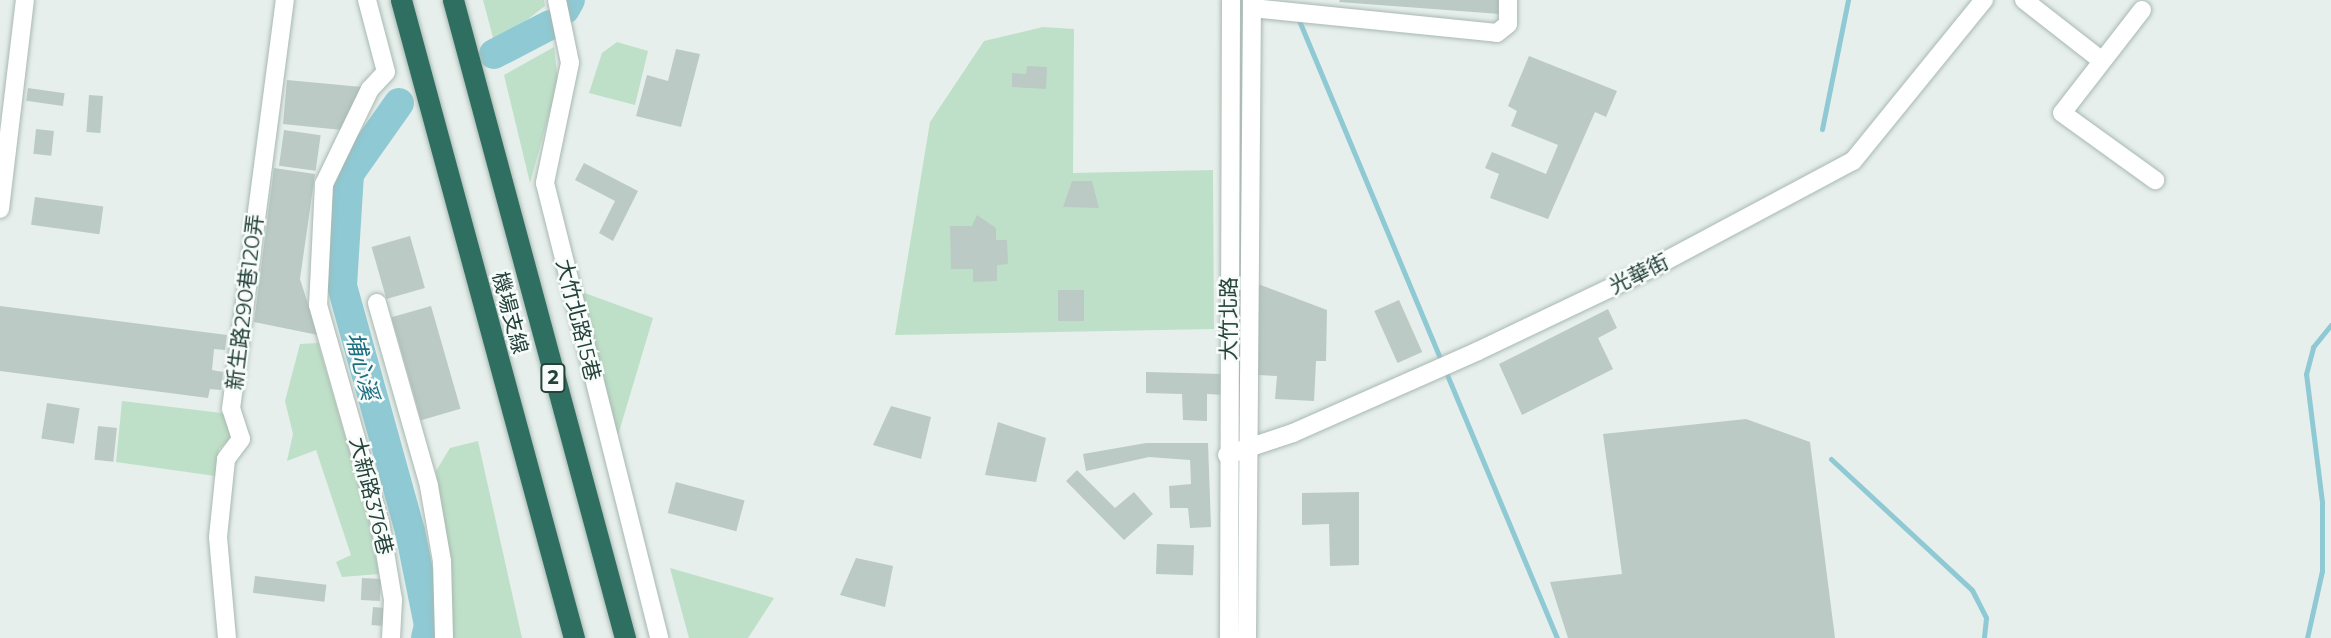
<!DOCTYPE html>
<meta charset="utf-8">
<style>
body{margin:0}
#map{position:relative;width:2331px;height:638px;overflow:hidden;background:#e6efeb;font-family:Montserrat,"Noto Sans TC",sans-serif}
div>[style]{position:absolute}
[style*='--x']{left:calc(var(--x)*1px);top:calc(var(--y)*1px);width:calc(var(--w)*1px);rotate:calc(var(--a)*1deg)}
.green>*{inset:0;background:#bfe0c8}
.stream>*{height:5px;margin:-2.5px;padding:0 2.5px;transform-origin:2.5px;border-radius:2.5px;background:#8ec9d4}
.river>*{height:30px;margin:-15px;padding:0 15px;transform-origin:15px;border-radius:15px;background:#8ec9d4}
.building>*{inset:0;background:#bbcac4;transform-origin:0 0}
.roads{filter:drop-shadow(0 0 2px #a8b8b2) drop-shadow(0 0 2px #a8b8b2)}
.minor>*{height:18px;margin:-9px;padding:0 9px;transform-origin:9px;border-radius:9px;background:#fff}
.highway>*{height:21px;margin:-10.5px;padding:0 10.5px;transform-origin:10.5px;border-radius:10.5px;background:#2f6f62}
span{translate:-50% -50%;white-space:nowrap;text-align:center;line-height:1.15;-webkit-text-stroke:5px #f7fbf9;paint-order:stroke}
.shield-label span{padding:2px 5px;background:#f7fbf9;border:2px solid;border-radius:5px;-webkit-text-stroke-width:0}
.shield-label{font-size:19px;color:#24423a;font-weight:700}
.street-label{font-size:21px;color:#24423a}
.water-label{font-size:23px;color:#1c6f80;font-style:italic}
</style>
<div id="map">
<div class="green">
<i style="clip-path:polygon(483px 0,544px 0,545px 6px,495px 45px)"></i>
<i style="clip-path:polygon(1043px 27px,1074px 29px,1073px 173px,1213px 170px,1214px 329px,895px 335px,930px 122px,984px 41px)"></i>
<i style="clip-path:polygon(617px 42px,648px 51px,635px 105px,589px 93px,602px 53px)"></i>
<i style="clip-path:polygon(554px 47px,558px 82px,530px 183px,504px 75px)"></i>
<i style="clip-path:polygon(582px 292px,653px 318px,618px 435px)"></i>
<i style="clip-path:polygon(318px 343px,368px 515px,379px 574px,342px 577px,336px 562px,351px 555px,316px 450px,287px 461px,293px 434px,285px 401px,300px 344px)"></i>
<i style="clip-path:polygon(122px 401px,230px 414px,234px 435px,219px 449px,215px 476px,116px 462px)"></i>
<i style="clip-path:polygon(478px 441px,522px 638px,450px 638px,449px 551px,436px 471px,450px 448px)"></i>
<i style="clip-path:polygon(670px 568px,774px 598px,748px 638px,689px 638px)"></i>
</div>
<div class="stream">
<i style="--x:1298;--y:18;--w:672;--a:67.33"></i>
<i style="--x:1822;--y:129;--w:132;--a:-78.6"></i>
<i style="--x:1831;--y:459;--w:192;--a:42.9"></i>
<i style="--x:1972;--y:590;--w:31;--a:63"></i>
<i style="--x:1986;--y:618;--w:20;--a:96"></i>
<i style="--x:2307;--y:638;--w:69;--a:-77.4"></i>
<i style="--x:2322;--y:571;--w:69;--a:-90"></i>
<i style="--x:2322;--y:502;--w:129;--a:-97.1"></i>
<i style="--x:2306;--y:374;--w:28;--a:-75"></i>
<i style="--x:2313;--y:347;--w:28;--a:-51"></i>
</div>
<div class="river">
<i style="--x:565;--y:9;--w:10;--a:-61"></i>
<i style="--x:494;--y:54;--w:63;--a:-27.4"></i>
<i style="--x:399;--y:103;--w:87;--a:125.2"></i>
<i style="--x:349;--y:174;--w:112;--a:93.6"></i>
<i style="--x:342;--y:286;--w:254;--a:74.5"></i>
<i style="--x:410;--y:531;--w:96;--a:78.6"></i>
<i style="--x:429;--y:625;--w:13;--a:103"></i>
</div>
<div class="building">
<i style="clip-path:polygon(1340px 0,1500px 0,1500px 14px,1339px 2px)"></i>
<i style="clip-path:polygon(676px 49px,700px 54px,681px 127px,636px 116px,647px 75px,668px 81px)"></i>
<i style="clip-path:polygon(1529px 56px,1617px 91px,1606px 117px,1595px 112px,1548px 219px,1490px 198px,1499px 174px,1485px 168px,1492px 152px,1546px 174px,1558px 145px,1511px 126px,1517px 111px,1508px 106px)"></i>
<i style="clip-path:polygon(1027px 66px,1047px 67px,1046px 89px,1012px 87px,1012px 73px,1026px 74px)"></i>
<i style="clip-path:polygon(287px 80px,362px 87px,342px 130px,283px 124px)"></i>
<i style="left:28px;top:88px;width:37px;height:13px;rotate:8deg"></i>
<i style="left:89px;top:95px;width:14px;height:37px;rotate:4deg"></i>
<i style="left:36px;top:129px;width:18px;height:25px;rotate:6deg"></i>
<i style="left:284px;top:130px;width:37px;height:36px;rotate:8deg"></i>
<i style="clip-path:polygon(584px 163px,638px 191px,613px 241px,599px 233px,615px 201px,575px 180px)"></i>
<i style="clip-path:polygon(274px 168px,315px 174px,300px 279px,318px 335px,254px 322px)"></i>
<i style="clip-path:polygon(1072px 181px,1092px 181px,1099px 208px,1063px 207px)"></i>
<i style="left:35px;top:197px;width:69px;height:28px;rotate:8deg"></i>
<i style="clip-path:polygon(977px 215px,996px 228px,996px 240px,1007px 240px,1008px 264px,997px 265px,997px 281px,973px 282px,973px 269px,951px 269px,950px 226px,972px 226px)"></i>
<i style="left:410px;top:236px;width:54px;height:40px;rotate:74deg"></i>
<i style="clip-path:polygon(1258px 284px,1327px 310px,1326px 361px,1316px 361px,1314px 401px,1275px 399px,1277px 376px,1258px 375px)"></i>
<i style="left:1058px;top:290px;width:26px;height:31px"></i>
<i style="left:1399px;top:300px;width:57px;height:27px;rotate:66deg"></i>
<i style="clip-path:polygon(0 306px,227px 335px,225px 350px,214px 349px,212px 370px,223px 372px,221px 390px,210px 389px,208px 398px,0 371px)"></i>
<i style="left:431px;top:306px;width:107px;height:41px;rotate:74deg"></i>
<i style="clip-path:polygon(1608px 309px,1617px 328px,1598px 338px,1613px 369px,1522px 415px,1499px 364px)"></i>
<i style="clip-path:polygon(1146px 372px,1224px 374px,1224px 395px,1207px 394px,1207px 421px,1183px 420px,1182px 394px,1146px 393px)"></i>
<i style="left:47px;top:403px;width:33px;height:36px;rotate:9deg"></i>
<i style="clip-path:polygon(891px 406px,931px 417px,921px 459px,873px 445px)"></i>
<i style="clip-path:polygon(1746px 419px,1810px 442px,1835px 638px,1568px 638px,1550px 582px,1622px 574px,1603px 434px)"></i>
<i style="clip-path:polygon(998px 422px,1046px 438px,1036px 482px,985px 475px)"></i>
<i style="left:98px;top:426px;width:19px;height:34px;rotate:6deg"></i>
<i style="clip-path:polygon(1146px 443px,1208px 443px,1211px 527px,1190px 528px,1188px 508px,1170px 508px,1169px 486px,1191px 484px,1190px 460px,1149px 457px,1086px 471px,1083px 454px)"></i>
<i style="clip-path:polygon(1077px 470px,1115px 508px,1134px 492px,1153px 514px,1124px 540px,1066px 481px)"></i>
<i style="left:676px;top:482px;width:71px;height:32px;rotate:15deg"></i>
<i style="clip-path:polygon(1359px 492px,1359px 565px,1330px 566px,1329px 524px,1302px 525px,1302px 493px)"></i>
<i style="left:1157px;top:544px;width:37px;height:30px;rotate:2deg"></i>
<i style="clip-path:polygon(856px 558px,893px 566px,885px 607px,840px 595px)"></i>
<i style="left:255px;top:576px;width:72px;height:17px;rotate:7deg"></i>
<i style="left:362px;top:578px;width:19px;height:22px;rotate:3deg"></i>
<i style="left:373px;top:607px;width:11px;height:18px;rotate:5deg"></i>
</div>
<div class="roads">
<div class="minor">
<i style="--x:367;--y:0;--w:74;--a:75.2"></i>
<i style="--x:386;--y:72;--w:23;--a:133"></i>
<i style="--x:370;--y:89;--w:106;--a:115.8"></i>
<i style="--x:324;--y:184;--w:121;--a:92.8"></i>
<i style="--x:318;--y:305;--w:226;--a:74.1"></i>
<i style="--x:380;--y:522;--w:79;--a:80.5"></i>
<i style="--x:393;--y:600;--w:38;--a:93"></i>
<i style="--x:557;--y:0;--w:64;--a:78.3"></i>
<i style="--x:570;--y:63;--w:123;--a:101.8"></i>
<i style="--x:545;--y:183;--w:469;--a:75.9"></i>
<i style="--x:2024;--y:0;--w:99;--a:38"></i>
<i style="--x:1252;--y:8;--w:246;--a:5.8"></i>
<i style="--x:1497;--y:33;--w:14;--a:-39"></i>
<i style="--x:1508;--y:24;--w:24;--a:-90"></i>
<i style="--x:2142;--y:10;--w:130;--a:127.8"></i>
<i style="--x:2062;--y:113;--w:115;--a:35.8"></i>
<i style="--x:0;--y:209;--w:210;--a:-83.2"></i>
<i style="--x:377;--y:303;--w:190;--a:74.1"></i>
<i style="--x:429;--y:486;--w:76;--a:80.2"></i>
<i style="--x:442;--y:561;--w:77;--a:88.5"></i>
<i style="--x:1227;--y:455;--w:70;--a:-18.4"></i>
<i style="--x:1293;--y:433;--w:202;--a:-23.9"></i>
<i style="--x:1478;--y:351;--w:197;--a:-25.5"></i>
<i style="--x:1656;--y:266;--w:223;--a:-28.1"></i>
<i style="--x:1853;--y:161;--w:208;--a:-50.9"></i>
<i style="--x:227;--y:638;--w:101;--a:-95.1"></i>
<i style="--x:218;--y:537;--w:78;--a:-84.1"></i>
<i style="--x:226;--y:459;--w:25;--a:-53"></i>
<i style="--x:241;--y:439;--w:32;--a:-108"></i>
<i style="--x:231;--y:409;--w:413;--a:-82.5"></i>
<i style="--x:1229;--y:638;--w:638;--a:-89.82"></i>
<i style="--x:1247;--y:638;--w:638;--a:-89.55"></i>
</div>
<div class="highway">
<i style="--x:401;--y:0;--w:661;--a:74.83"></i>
<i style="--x:453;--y:0;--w:661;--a:74.91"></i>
</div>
</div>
<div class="shield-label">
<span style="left:553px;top:378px">2</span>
</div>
<div class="street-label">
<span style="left:1639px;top:274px;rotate:-26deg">光華街</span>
<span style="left:245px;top:302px;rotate:-83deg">新生路290巷120弄</span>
<span style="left:510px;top:313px;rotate:75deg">機場支線</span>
<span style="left:1229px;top:319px;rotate:-90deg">大竹北路</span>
<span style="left:578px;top:320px;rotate:76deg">大竹北路15巷</span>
<span style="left:371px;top:496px;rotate:76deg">大新路376巷</span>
</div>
<div class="water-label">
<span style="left:362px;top:366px;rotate:76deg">埔心溪</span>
</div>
</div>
